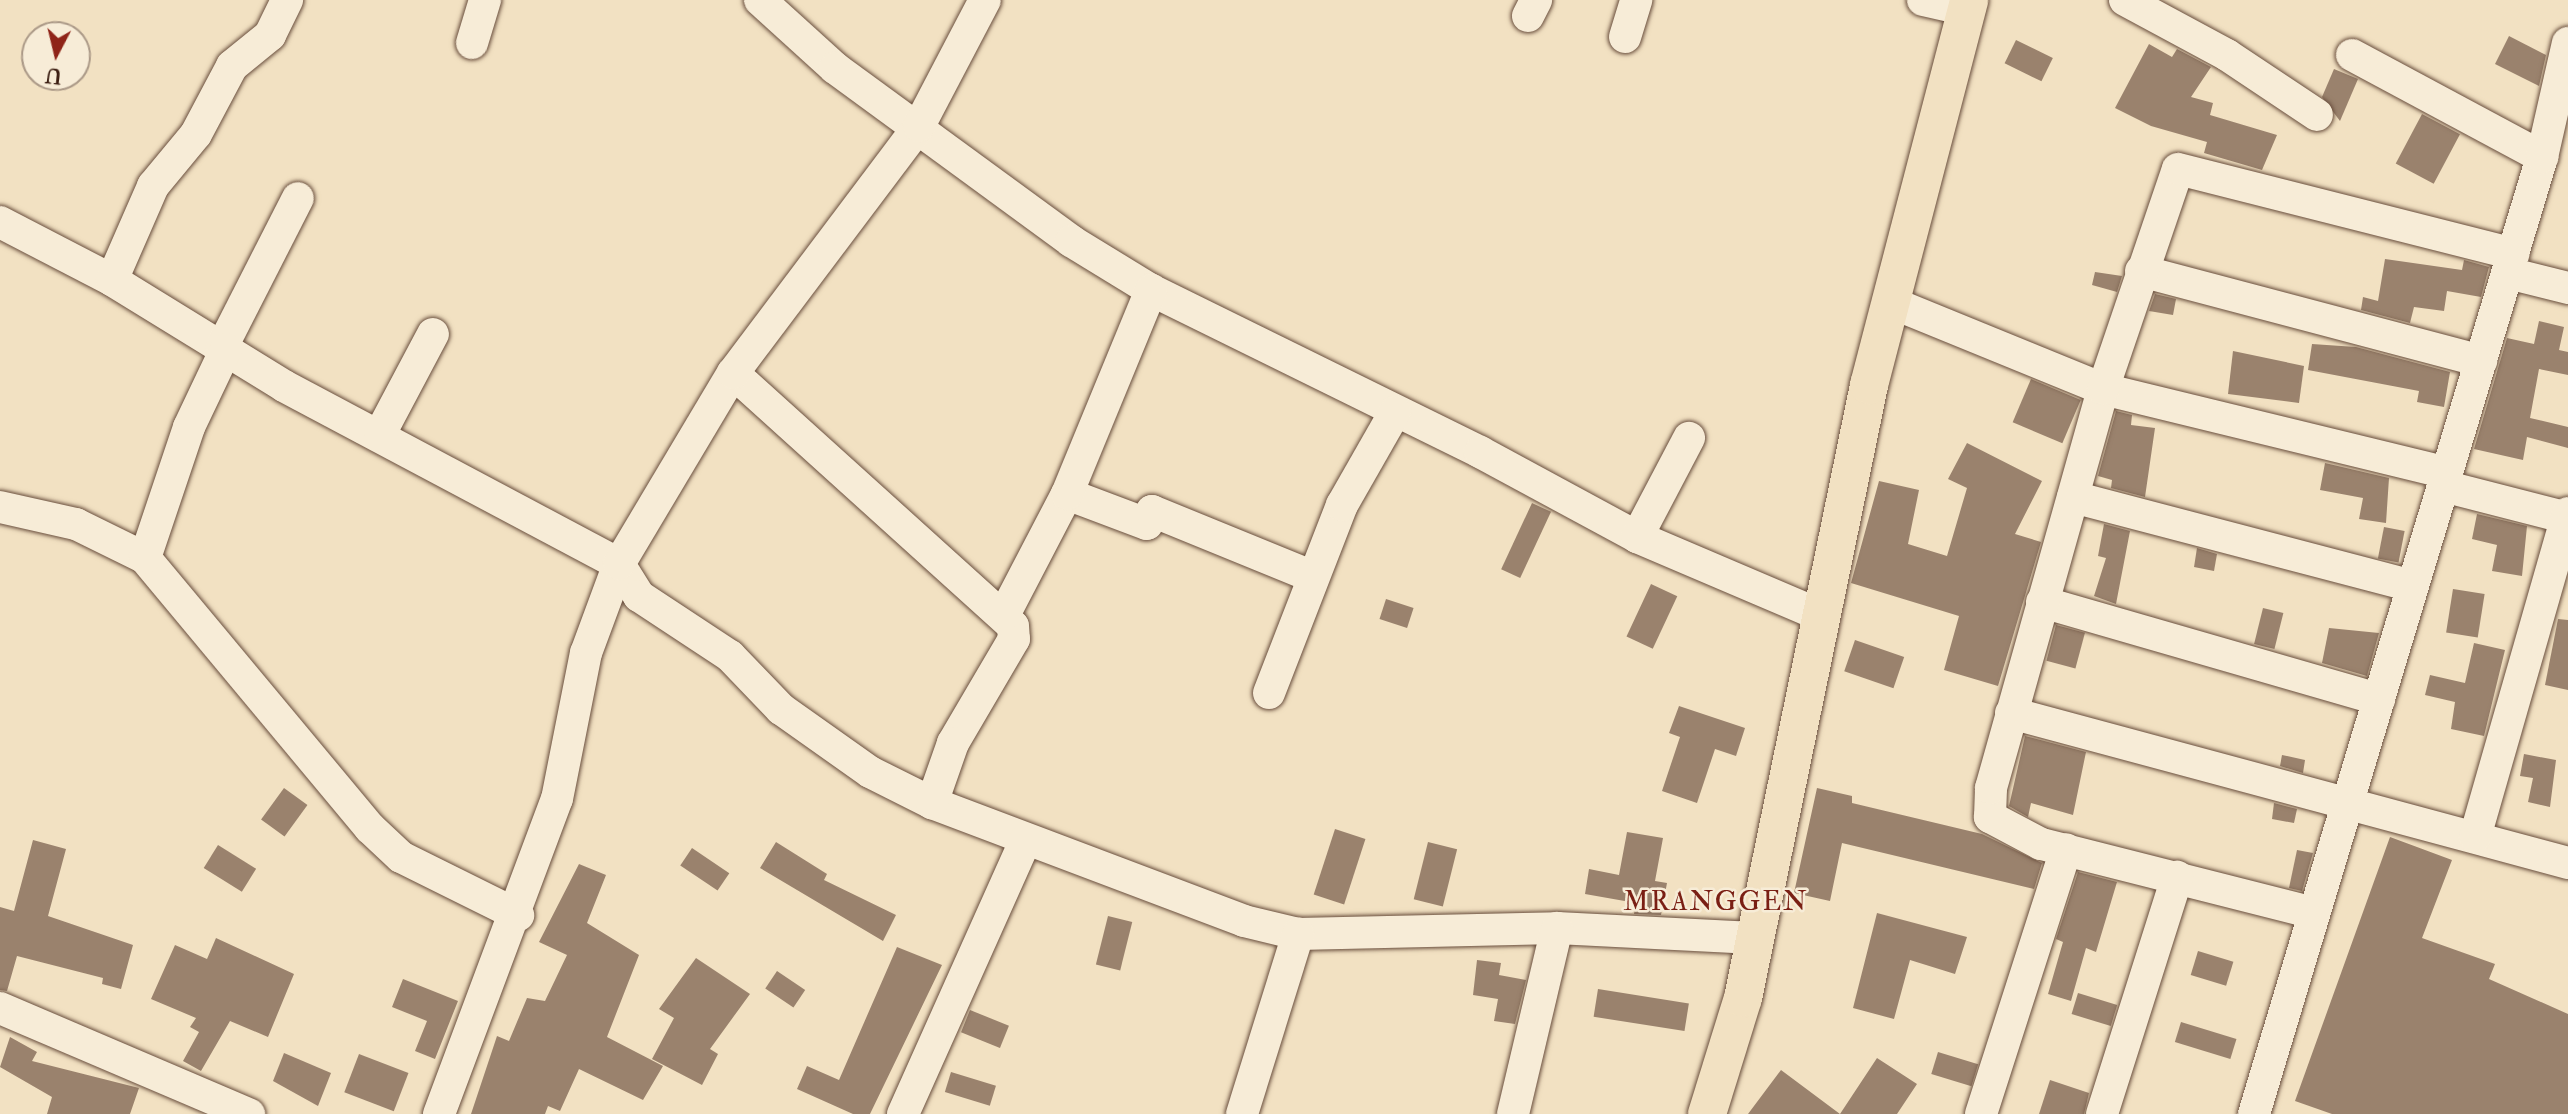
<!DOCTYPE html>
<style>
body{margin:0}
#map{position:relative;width:2568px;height:1114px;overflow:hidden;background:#f2e1c2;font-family:"IM FELL Double Pica",serif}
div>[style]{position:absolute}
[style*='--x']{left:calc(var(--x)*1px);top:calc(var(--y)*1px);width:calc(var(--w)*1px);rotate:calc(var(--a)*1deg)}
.building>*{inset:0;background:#9a826d;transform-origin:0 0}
.roads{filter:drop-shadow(0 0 2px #684d3c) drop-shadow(0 0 2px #684d3c)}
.minor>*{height:32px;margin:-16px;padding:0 16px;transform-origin:16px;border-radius:16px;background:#f7ecd7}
.major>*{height:38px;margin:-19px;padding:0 19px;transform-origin:19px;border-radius:19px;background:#f2e1c2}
span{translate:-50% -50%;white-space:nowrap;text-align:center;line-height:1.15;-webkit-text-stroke:5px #f7ecd7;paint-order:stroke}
.quarter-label{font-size:26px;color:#7a1f14;letter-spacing:2px}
.north{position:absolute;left:21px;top:21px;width:70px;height:70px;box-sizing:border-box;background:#f7ecd7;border:2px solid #ab9987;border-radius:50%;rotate:187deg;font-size:19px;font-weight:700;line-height:28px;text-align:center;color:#3a1c10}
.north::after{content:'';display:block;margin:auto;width:24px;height:32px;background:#8f2418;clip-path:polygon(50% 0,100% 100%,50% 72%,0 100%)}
</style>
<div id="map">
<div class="building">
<i style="clip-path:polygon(2509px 36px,2546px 55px,2539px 86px,2495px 64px)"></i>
<i style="left:2016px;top:40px;width:41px;height:26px;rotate:26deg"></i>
<i style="clip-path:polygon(2149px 44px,2172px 57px,2177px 49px,2211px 67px,2191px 97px,2213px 103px,2210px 115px,2277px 135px,2262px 170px,2204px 153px,2207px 142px,2151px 126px,2115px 108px)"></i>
<i style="clip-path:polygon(2334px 69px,2358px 79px,2340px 121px,2322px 97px)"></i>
<i style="left:2422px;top:114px;width:43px;height:56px;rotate:28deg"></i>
<i style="clip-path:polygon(2385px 259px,2462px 270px,2464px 260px,2489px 267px,2481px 297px,2447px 291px,2444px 311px,2414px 307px,2410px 323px,2361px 310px,2363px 297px,2378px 301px)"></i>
<i style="clip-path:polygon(2095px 272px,2122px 276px,2117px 292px,2092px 285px)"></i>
<i style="clip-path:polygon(2155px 294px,2176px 299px,2173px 315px,2149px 311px)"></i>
<i style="clip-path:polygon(2539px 321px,2564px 327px,2559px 350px,2568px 352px,2568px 375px,2539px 369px,2530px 418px,2568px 427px,2568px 448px,2527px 437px,2523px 460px,2474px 449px,2507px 338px,2534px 344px)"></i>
<i style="clip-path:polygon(2312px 344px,2356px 347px,2450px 372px,2444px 407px,2417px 402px,2419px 391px,2308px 370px)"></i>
<i style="clip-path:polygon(2233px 351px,2304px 366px,2299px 403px,2228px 394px)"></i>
<i style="left:2031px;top:379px;width:54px;height:47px;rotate:23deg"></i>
<i style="clip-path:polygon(2116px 411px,2132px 415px,2131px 425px,2155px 428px,2145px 497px,2111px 488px,2112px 480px,2098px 476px)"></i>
<i style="clip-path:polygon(1967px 443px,2042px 481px,2015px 534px,2041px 542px,1998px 686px,1944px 670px,1959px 616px,1851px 583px,1879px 481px,1919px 490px,1908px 544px,1947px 556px,1967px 488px,1948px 479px)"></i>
<i style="clip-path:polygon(2325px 463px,2389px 478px,2386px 523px,2359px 519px,2363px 498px,2320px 490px)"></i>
<i style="left:1532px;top:503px;width:21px;height:73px;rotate:25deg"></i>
<i style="clip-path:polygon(2477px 514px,2527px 526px,2522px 576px,2492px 571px,2497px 545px,2472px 539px)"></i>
<i style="clip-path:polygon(2104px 524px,2130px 531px,2116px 604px,2094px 596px,2106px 558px,2098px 556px)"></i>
<i style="left:2384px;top:527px;width:21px;height:32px;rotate:11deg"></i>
<i style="clip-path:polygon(2197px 548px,2217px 554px,2214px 571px,2194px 567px)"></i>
<i style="left:1651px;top:584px;width:29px;height:58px;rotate:25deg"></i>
<i style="left:2453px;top:589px;width:32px;height:44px;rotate:9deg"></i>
<i style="left:1386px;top:599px;width:29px;height:21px;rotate:18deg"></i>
<i style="left:2263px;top:608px;width:21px;height:37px;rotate:14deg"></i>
<i style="clip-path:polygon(2558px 619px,2568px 620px,2568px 690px,2545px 685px)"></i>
<i style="left:2056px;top:625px;width:30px;height:37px;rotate:15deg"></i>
<i style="clip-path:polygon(2329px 628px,2379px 633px,2367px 676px,2322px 663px)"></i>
<i style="left:1855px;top:640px;width:52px;height:33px;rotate:19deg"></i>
<i style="clip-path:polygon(2474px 643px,2505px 650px,2484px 736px,2451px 729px,2455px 702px,2425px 695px,2430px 675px,2465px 683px)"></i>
<i style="clip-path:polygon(1679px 706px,1745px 728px,1736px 756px,1715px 749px,1697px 803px,1662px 791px,1680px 737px,1669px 733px)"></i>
<i style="clip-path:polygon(2025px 736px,2086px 752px,2073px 815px,2031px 803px,2028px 817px,2009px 806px)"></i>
<i style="clip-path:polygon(2524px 754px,2556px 760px,2550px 807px,2528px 802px,2533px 778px,2520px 776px)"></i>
<i style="clip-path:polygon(2282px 755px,2305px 760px,2303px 773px,2280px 766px)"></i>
<i style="left:284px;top:788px;width:29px;height:39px;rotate:36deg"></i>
<i style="clip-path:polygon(1817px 788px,1852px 796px,1852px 803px,1982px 834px,2042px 863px,2034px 889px,1842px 843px,1830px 901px,1794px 893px)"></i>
<i style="clip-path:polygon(2274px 803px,2297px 809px,2294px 823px,2272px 819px)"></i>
<i style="left:1335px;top:829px;width:32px;height:69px;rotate:18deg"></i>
<i style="clip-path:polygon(1627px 832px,1663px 838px,1655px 881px,1667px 883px,1661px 915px,1634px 914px,1636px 903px,1585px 894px,1589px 869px,1619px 875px)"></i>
<i style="clip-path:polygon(2390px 837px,2452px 860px,2422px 938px,2495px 964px,2489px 979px,2568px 1014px,2568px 1114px,2332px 1114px,2295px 1101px)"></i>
<i style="clip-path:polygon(33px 840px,66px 849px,48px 916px,133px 945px,121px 989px,102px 984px,103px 978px,17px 956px,7px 991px,0 990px,0 907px,14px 911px)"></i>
<i style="clip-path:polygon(776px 842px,827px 874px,824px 880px,896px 915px,883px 941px,760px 868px)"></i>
<i style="left:1428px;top:842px;width:30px;height:59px;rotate:14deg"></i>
<i style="left:218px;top:845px;width:45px;height:27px;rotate:32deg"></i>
<i style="left:692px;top:848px;width:45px;height:21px;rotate:34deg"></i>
<i style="clip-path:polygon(2297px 850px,2313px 853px,2302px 891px,2289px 888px)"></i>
<i style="clip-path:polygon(579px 864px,606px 875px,587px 923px,639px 955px,607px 1037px,663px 1066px,643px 1100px,579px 1069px,560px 1111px,548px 1106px,545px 1114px,471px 1114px,497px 1036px,509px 1041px,527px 998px,545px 1001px,567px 955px,539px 942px)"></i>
<i style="clip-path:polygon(2078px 872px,2117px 882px,2096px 952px,2086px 948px,2071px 1001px,2048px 994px,2063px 942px,2056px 939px)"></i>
<i style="clip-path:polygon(1877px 913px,1967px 937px,1955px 974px,1910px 960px,1894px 1019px,1853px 1008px)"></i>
<i style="left:1108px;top:916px;width:25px;height:50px;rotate:14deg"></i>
<i style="clip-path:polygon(216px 938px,294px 974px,268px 1037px,230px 1021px,201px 1071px,183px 1061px,199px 1032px,190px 1027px,196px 1018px,151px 999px,175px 945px,207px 959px)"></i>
<i style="clip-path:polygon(897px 947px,942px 965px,870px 1114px,853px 1114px,797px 1089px,807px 1066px,839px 1080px)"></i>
<i style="left:2198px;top:951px;width:37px;height:25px;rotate:17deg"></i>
<i style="clip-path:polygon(696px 958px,750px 994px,710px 1049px,718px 1054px,702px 1085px,652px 1059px,674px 1018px,659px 1009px)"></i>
<i style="clip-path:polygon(1477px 960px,1501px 963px,1499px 975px,1526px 980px,1515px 1024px,1494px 1021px,1498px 999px,1473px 995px)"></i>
<i style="left:777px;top:971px;width:34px;height:21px;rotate:34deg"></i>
<i style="clip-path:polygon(403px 979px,458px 1001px,435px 1059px,415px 1051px,427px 1021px,392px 1007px)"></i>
<i style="left:1598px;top:989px;width:92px;height:28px;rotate:9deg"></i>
<i style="left:2078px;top:993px;width:41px;height:22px;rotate:17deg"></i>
<i style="left:970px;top:1010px;width:42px;height:24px;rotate:22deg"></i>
<i style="left:2181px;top:1022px;width:58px;height:21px;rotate:17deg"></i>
<i style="clip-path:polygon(10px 1037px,37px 1052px,32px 1061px,139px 1088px,130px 1114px,47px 1114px,52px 1097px,0 1067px)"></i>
<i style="left:1938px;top:1052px;width:42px;height:23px;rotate:17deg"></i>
<i style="clip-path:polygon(284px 1053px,331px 1073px,318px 1106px,273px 1081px)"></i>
<i style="left:359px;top:1054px;width:53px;height:41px;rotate:21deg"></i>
<i style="clip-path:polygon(1877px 1058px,1917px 1084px,1897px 1114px,1748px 1114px,1781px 1070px,1840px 1114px)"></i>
<i style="left:951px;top:1072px;width:47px;height:21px;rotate:17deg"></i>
<i style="clip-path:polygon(2050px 1080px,2089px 1093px,2084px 1114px,2039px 1114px)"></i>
</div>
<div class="roads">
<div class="minor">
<i style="--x:760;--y:0;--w:101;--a:42.2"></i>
<i style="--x:835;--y:68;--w:293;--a:36.2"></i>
<i style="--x:1071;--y:241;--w:94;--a:31.5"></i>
<i style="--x:1151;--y:290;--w:367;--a:26.2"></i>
<i style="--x:1480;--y:452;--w:179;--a:28.4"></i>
<i style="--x:1637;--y:537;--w:199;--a:23.1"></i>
<i style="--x:1923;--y:0;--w:45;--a:12.8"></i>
<i style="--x:2125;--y:0;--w:116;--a:28.3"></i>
<i style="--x:2227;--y:55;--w:108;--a:33.7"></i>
<i style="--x:1528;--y:16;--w:18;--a:-63"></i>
<i style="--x:1625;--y:37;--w:39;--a:-73"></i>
<i style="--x:472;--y:43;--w:45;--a:-73.2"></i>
<i style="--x:2352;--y:55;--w:216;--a:28.2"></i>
<i style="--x:0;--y:222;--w:126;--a:27.4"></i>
<i style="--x:112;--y:280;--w:202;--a:31.6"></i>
<i style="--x:284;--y:386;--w:379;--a:28"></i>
<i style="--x:619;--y:564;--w:38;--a:58"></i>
<i style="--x:639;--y:596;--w:109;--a:33.4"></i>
<i style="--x:730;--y:656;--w:74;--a:46.1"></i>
<i style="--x:781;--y:709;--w:109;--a:35.3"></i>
<i style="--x:870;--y:772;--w:69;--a:26.6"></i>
<i style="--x:932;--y:803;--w:334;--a:20.7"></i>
<i style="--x:1244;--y:921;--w:56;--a:13.5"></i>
<i style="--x:1298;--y:934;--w:259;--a:-1.3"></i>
<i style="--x:1557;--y:928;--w:197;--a:2.9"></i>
<i style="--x:2141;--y:271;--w:352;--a:14.8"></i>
<i style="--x:2508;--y:273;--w:62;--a:14"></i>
<i style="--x:112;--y:280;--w:103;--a:-66.4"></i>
<i style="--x:153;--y:186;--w:67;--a:-50.4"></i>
<i style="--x:196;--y:134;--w:77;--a:-62.1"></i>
<i style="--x:232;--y:66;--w:49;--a:-39.2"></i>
<i style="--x:270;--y:35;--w:39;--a:-64"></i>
<i style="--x:1890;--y:302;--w:230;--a:22.2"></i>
<i style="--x:2103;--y:389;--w:354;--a:13.7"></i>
<i style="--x:222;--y:347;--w:167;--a:-63"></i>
<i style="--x:733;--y:373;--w:377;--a:42.1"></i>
<i style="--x:1013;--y:626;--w:13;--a:86"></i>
<i style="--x:1014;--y:639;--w:121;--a:120.4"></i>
<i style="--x:953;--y:743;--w:64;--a:109.3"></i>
<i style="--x:380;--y:434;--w:113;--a:-62.1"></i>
<i style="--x:2443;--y:486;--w:129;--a:14.4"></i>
<i style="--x:1067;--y:494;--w:85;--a:20.6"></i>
<i style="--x:1147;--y:524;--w:14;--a:-69"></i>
<i style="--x:1152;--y:511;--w:172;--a:22.2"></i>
<i style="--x:2073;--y:497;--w:351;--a:14.7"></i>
<i style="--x:0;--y:507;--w:78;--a:12.6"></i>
<i style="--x:76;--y:524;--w:77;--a:26.2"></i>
<i style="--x:145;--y:558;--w:351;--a:50.2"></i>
<i style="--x:370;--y:828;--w:42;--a:43.1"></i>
<i style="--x:401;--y:857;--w:131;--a:26.4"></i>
<i style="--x:1637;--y:537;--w:112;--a:-62.3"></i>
<i style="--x:145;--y:558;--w:138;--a:-71.4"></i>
<i style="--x:189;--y:427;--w:86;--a:-64.6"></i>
<i style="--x:2042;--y:602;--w:351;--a:16.1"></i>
<i style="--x:1005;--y:613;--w:134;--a:-62.5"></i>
<i style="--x:1067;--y:494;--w:221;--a:-67.6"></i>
<i style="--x:1269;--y:693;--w:202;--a:-68.8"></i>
<i style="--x:1342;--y:505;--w:107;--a:-60.3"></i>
<i style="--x:2011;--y:713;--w:577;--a:15.07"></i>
<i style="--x:2475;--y:837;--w:337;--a:-74"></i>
<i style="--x:2314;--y:913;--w:282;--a:-165.8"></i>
<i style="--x:2041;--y:844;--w:58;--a:-152.1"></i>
<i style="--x:1990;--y:817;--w:29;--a:-88"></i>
<i style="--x:1991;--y:788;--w:414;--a:-74.3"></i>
<i style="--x:2103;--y:389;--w:232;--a:-71.2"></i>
<i style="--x:2178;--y:169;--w:346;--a:14.2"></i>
<i style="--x:0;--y:1008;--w:271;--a:23.1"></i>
<i style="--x:439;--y:1114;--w:336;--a:-69.5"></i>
<i style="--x:557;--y:799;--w:149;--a:-78.8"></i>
<i style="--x:586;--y:653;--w:95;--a:-69.7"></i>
<i style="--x:619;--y:564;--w:222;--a:-59.2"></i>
<i style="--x:733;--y:373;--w:309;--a:-53"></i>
<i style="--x:919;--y:126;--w:142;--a:-62.4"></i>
<i style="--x:903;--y:1114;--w:301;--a:-65.9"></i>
<i style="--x:1242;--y:1114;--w:189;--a:-72.7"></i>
<i style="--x:1513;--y:1114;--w:191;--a:-76.7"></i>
<i style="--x:1981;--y:1114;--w:278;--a:-72.2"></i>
<i style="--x:2102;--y:1114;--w:249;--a:-72.4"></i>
<i style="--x:2254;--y:1114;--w:999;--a:-73.25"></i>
<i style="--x:2542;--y:157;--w:117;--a:-77.2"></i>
</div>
<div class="major">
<i style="--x:1707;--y:1114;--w:121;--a:-72.8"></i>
<i style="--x:1743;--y:998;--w:626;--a:-78.38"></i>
<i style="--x:1869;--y:385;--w:398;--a:-75.4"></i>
</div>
</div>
<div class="quarter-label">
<span style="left:1716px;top:903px">MRANGGEN</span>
</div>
<div class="north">U</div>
</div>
